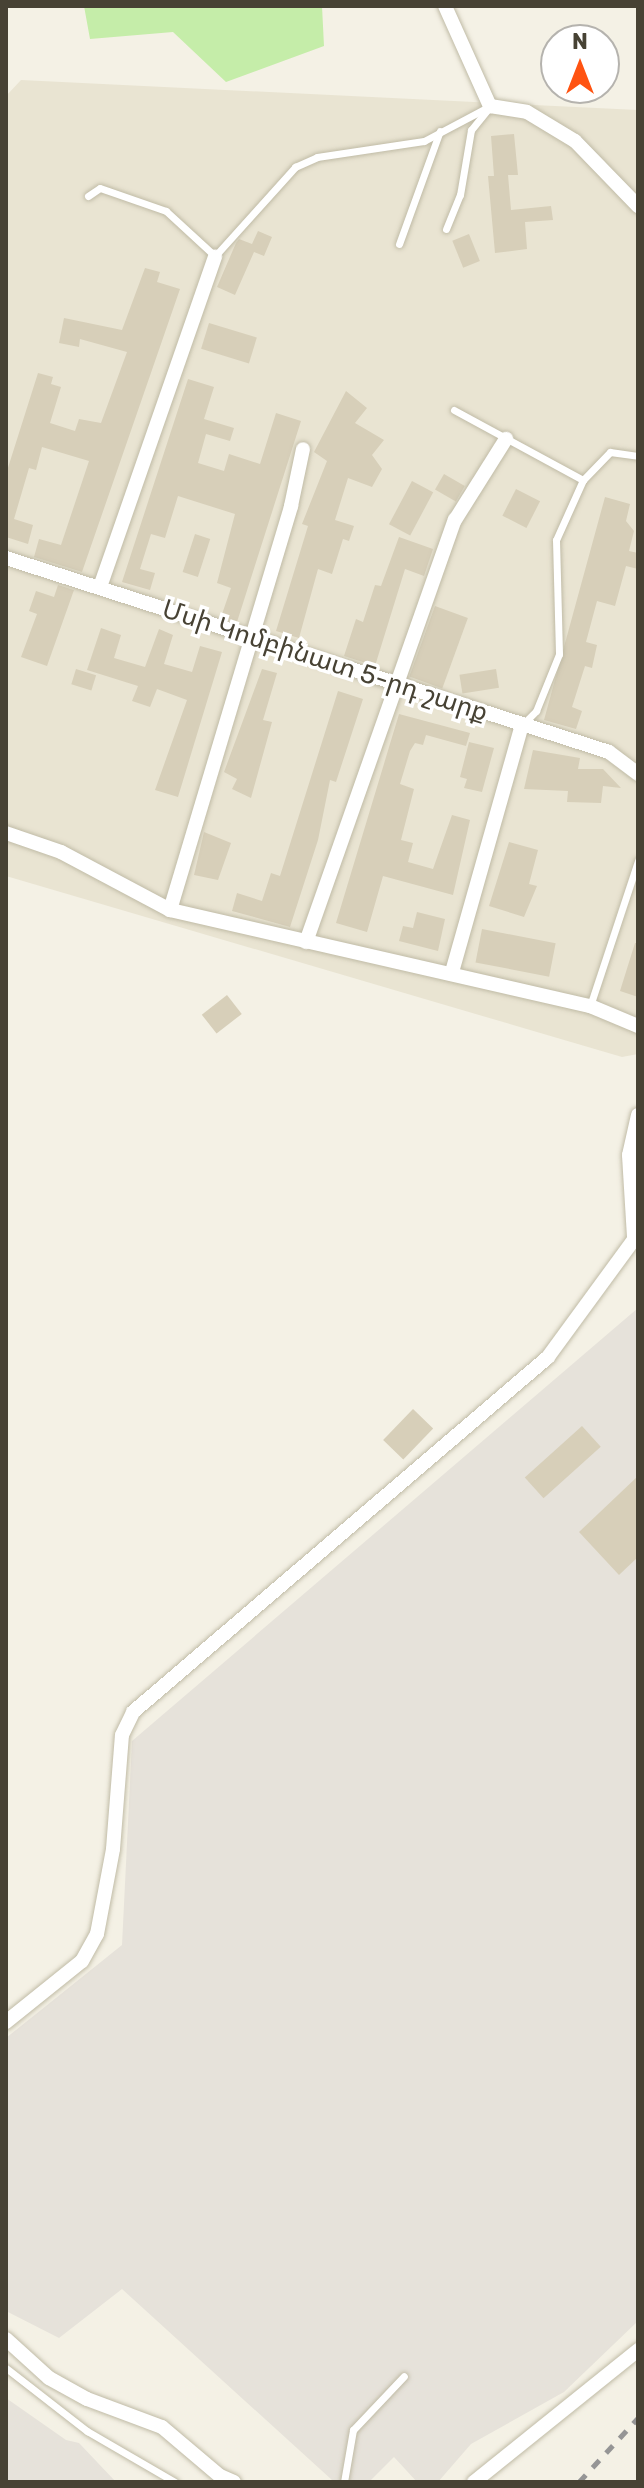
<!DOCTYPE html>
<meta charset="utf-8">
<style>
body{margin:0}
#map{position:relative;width:644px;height:2488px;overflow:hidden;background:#f4f1e5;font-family:Rubik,"Noto Sans Armenian",sans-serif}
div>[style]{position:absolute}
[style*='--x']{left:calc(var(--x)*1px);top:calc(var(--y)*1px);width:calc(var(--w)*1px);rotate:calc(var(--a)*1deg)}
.residential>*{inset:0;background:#e9e4d2}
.industrial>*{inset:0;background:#e6e2da}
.green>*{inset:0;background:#c5eda9}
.building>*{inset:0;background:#d7cfb9;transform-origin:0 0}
.roads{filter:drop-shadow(0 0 2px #c0bba6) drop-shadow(0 0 2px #c0bba6)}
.lane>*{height:7px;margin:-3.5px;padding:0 3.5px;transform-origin:3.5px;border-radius:3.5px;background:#fff}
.street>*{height:14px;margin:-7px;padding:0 7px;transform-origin:7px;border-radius:7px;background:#fff}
.rail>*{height:5px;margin-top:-2.5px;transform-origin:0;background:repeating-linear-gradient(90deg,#959595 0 10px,transparent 0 20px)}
span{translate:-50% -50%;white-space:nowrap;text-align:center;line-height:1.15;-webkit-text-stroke:7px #fff;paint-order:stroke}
.street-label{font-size:26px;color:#474234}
.frame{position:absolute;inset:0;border:8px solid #474234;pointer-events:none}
.north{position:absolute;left:540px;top:24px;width:80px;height:80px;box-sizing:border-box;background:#fff;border:2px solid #b5b3ae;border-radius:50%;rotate:0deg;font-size:22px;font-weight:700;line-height:32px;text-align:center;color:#474234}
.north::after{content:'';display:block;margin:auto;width:28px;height:36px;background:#ff5311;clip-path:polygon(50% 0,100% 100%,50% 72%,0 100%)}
</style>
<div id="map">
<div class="residential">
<i style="clip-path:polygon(21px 80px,638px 110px,638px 1054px,622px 1057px,6px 876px,6px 96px)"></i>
</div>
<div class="industrial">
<i style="clip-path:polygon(638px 1308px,638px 2321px,564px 2392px,471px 2444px,438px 2482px,417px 2482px,394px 2457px,371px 2480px,332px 2480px,122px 2289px,59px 2338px,6px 2311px,6px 2038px,122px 1945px,132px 1741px)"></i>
<i style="clip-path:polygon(6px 2398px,66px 2440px,79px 2443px,116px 2482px,6px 2482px)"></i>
</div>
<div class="green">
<i style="clip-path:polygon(84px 6px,322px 6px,324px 46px,226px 82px,173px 32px,90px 39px)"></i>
</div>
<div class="building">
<i style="clip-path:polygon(514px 134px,518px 175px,508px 175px,511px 210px,551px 206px,553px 220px,525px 222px,527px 249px,495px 253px,488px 176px,494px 176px,491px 136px)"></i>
<i style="clip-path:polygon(258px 231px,272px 237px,264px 256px,254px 252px,235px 295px,217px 287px,236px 243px,239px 239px,252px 244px)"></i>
<i style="left:469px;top:234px;width:29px;height:18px;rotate:68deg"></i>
<i style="clip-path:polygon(145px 268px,160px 272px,157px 282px,180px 289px,82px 572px,34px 557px,39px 539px,61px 545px,89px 461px,42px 447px,36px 470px,29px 468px,14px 519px,33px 525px,28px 544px,6px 537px,6px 474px,38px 373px,53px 377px,51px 384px,61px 387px,50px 423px,75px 431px,79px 419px,101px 423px,127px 352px,80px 339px,79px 347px,59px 343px,64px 318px,122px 330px)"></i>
<i style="left:209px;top:323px;width:50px;height:27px;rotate:17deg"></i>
<i style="clip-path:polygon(188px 379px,214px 387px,204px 419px,234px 428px,230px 441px,206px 434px,198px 463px,224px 471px,229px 454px,260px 464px,276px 413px,301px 421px,237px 622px,221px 617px,231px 588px,217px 583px,235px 514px,178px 496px,165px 538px,151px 534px,140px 569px,155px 573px,150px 590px,122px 582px)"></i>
<i style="clip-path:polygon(346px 391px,367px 408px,355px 423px,384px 440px,372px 455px,382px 469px,372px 487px,348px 478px,335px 520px,354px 526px,349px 541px,343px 539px,332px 574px,318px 569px,299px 638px,276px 631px,308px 526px,302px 524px,327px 461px,314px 452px)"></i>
<i style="left:444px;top:474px;width:24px;height:18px;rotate:30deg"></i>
<i style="left:412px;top:481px;width:24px;height:49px;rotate:28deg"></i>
<i style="left:516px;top:489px;width:27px;height:30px;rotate:27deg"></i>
<i style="clip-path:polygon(605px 497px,630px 504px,626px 521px,634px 531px,629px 551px,638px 553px,638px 569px,626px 566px,615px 606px,597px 601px,586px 642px,597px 645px,592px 668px,585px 666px,572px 707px,582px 711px,576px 729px,544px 720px)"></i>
<i style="left:195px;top:534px;width:16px;height:40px;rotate:18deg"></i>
<i style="clip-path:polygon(399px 537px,433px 549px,424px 576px,405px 569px,375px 666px,344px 656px,356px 619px,363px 622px,375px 585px,381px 586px)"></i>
<i style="clip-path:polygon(58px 585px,74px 590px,47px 666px,21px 657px,37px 614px,29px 611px,36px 591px,54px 597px)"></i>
<i style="left:435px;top:606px;width:35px;height:75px;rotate:20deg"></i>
<i style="clip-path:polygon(101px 628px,121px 635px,114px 658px,145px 667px,159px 629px,173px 635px,164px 664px,192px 672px,200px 646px,222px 652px,178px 797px,155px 790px,187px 700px,157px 689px,150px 707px,132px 701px,138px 686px,87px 670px)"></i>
<i style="left:76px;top:669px;width:21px;height:16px;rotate:17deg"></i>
<i style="clip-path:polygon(262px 669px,277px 673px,263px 720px,272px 722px,251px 798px,232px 789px,237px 779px,224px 772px)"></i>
<i style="left:496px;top:669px;width:19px;height:37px;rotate:81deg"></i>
<i style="clip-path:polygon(338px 691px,363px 699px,336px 782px,330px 780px,318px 840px,290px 927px,232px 911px,237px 893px,262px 901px,271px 873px,280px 876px)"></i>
<i style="clip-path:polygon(399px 714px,470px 733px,466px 746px,426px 735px,423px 745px,415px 743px,410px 751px,400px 784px,414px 789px,401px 840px,413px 843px,408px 862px,433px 869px,452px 815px,470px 820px,453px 895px,383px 876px,367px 932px,336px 923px)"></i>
<i style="clip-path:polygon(469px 742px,494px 748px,482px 792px,464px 788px,467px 779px,460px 777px)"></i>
<i style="clip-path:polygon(533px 750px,580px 758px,578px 769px,603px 769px,621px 788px,603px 786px,601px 803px,567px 802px,568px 791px,524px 789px)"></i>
<i style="clip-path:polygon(204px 832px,231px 843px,218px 880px,194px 875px)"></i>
<i style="clip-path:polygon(509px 842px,538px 850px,529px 884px,537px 886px,524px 917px,489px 906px)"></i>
<i style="clip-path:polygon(417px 912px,445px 919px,438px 951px,399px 941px,403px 926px,413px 928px)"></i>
<i style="left:482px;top:929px;width:75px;height:34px;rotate:11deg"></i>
<i style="clip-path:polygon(635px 943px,638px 943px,638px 997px,620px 991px)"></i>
<i style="left:227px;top:995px;width:24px;height:32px;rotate:52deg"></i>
<i style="left:413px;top:1409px;width:28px;height:43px;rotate:44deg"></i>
<i style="left:582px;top:1426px;width:28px;height:77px;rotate:48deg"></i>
<i style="clip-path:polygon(638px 1476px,638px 1557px,619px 1575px,579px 1532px)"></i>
</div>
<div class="roads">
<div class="lane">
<i style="--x:88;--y:196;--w:14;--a:-34"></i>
<i style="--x:100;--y:188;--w:70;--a:19.2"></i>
<i style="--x:166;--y:211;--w:67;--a:42.6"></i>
<i style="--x:215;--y:256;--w:120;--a:-48"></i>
<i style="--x:295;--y:167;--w:24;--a:-24"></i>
<i style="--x:317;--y:157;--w:108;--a:-8.5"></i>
<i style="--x:424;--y:141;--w:75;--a:-27.9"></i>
<i style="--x:446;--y:229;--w:37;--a:-68"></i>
<i style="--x:460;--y:195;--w:66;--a:-80.4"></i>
<i style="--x:471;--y:130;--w:28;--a:-51"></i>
<i style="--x:399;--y:244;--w:120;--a:-70.1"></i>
<i style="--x:454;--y:410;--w:147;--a:28.5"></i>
<i style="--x:583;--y:480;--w:39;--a:-46"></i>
<i style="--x:610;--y:452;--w:28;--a:8"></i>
<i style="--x:522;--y:725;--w:20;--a:-45"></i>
<i style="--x:536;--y:711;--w:61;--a:-68"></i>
<i style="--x:559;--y:654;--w:114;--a:-91.5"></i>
<i style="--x:556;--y:540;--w:66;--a:-65.8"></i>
<i style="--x:590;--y:1006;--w:153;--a:-71.7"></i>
<i style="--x:6;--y:2368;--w:103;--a:37.9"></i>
<i style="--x:87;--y:2431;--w:102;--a:30.1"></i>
<i style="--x:344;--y:2482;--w:53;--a:-80.2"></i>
<i style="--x:353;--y:2430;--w:74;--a:-46.6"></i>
</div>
<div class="street">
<i style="--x:445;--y:6;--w:110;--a:65.8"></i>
<i style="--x:490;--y:106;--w:37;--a:9"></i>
<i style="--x:527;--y:112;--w:56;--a:31.1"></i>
<i style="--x:575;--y:141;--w:91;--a:45.9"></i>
<i style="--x:6;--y:558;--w:633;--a:17.83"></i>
<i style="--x:609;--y:752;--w:36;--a:37"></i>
<i style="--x:100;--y:587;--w:350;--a:-70.8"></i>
<i style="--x:6;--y:833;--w:58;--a:19.1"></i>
<i style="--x:61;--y:852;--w:123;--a:28"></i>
<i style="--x:170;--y:910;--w:431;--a:12.9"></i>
<i style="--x:590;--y:1006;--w:52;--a:22.6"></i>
<i style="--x:170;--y:910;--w:422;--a:-73.3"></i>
<i style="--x:291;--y:506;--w:58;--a:-78.1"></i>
<i style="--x:306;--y:942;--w:448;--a:-70.6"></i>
<i style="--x:455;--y:520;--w:96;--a:-57.8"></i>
<i style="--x:452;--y:972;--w:257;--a:-74.2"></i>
<i style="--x:634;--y:1237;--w:82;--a:-93.5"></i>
<i style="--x:629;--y:1155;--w:41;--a:-77.3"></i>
<i style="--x:6;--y:2022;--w:97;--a:-38.8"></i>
<i style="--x:82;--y:1961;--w:31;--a:-61"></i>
<i style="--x:97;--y:1934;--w:86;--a:-79.3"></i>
<i style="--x:113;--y:1849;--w:114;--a:-85.5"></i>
<i style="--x:122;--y:1735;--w:25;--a:-64"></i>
<i style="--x:133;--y:1712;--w:546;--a:-40.54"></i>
<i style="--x:548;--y:1357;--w:152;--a:-53.8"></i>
<i style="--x:6;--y:2339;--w:58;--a:42.2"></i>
<i style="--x:49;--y:2378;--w:43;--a:28.9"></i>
<i style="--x:87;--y:2399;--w:80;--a:20.5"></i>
<i style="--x:162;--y:2427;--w:76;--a:40.2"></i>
<i style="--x:220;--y:2476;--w:15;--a:23"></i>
<i style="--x:474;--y:2482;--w:211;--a:-38.8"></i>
</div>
</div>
<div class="rail">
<i style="--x:579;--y:2482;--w:87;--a:-47.3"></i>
</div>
<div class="street-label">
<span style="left:325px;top:661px;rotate:18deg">Մսի Կոմբինատ 5-րդ շարք</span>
</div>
<div class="frame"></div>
<div class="north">N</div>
</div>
